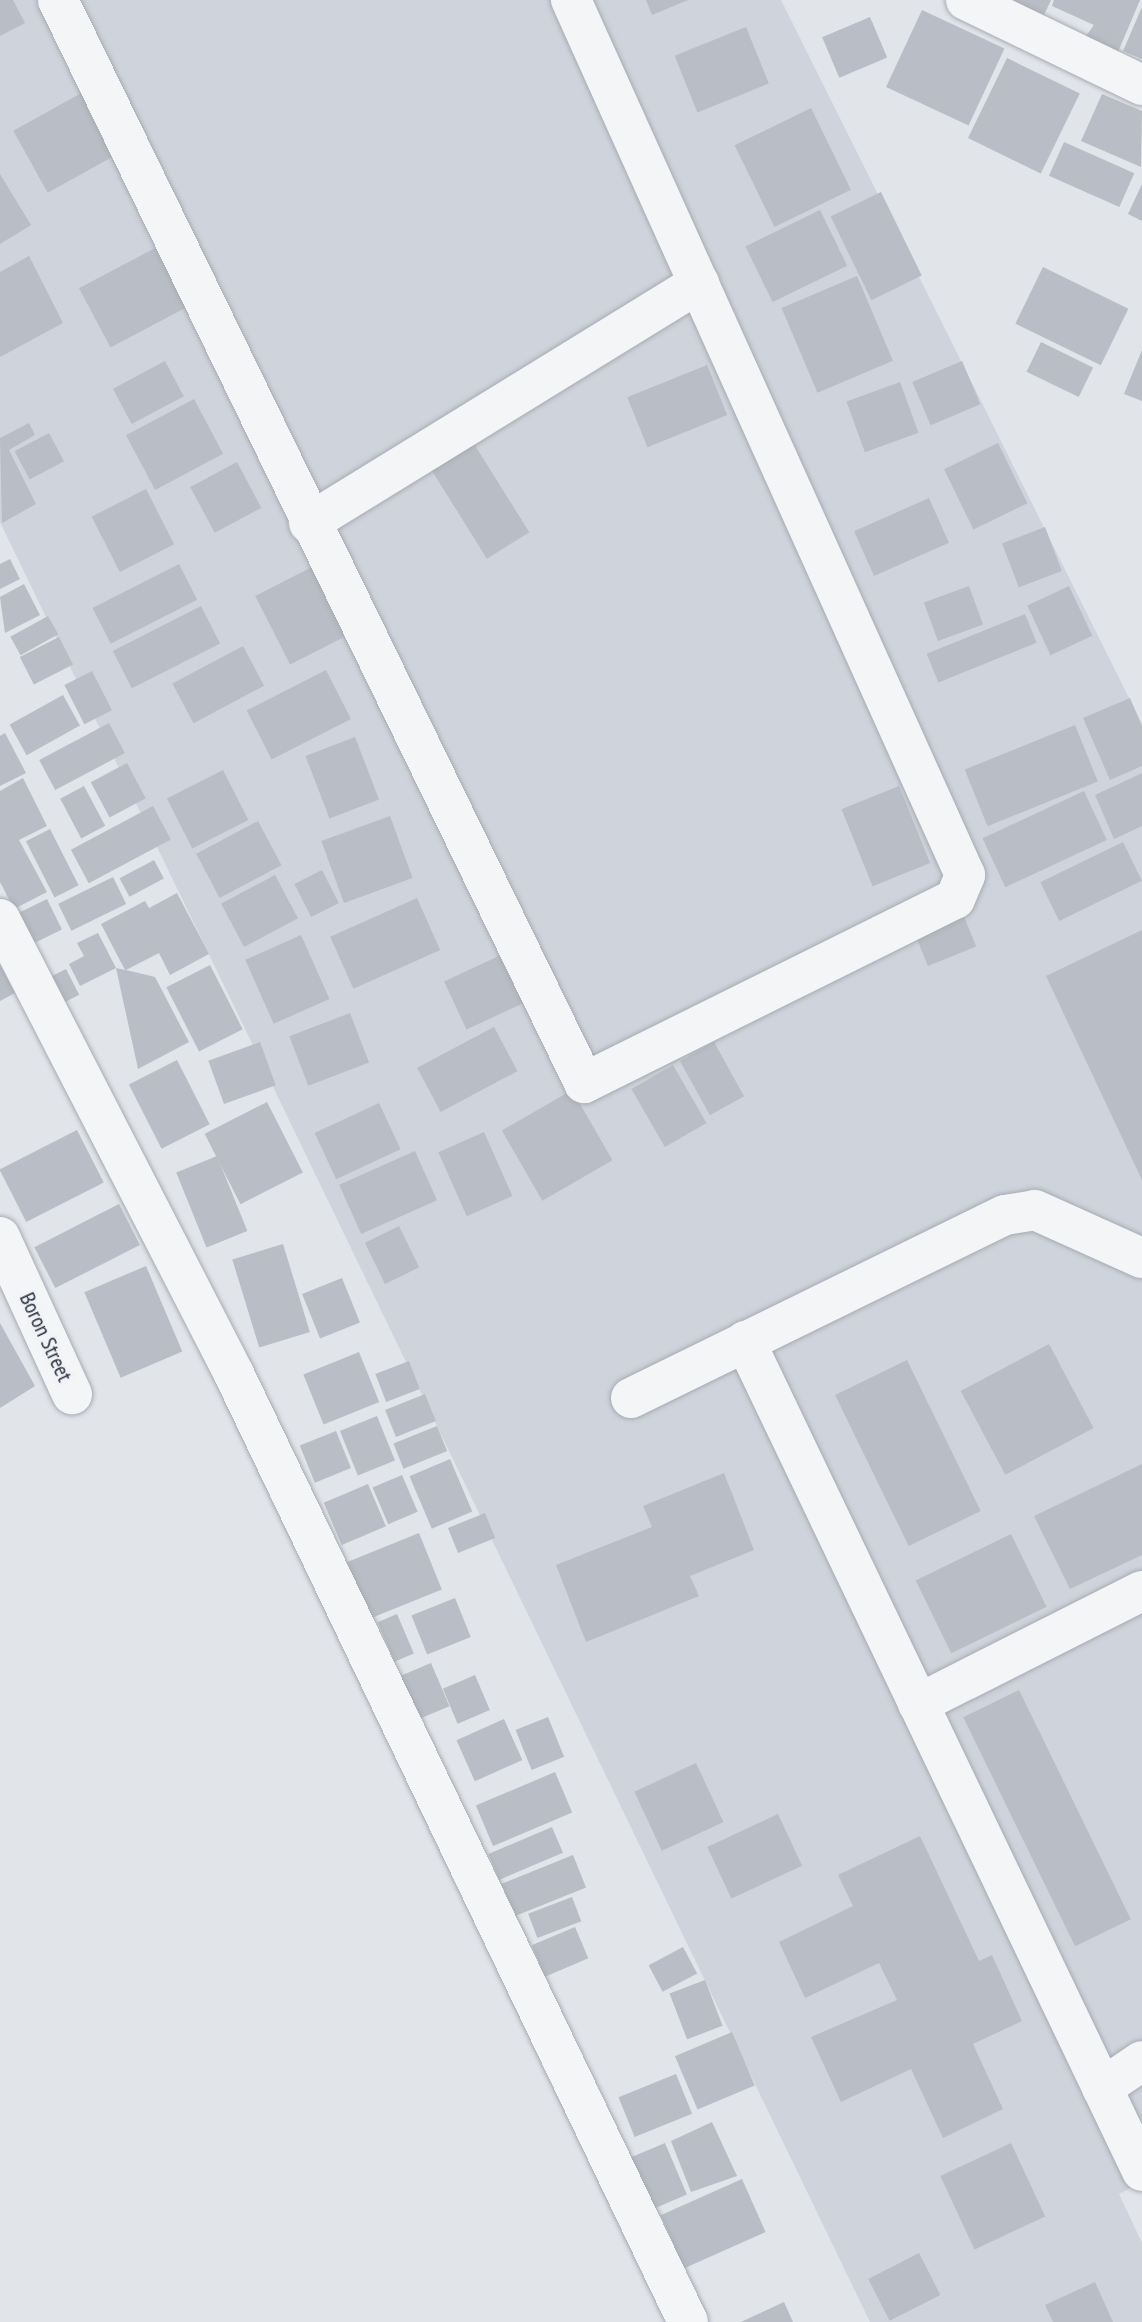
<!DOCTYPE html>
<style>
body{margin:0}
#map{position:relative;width:1142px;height:2322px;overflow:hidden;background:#e1e4e9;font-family:"PT Sans Narrow",sans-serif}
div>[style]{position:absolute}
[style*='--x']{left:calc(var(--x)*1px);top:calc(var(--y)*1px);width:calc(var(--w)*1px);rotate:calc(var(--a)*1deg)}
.built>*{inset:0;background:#cfd3db}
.building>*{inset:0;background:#b9bdc5;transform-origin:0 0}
.roads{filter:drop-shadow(0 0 2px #a6abb3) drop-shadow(0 0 2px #a6abb3)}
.minor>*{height:40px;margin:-20px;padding:0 20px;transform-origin:20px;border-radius:20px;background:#f4f5f7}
span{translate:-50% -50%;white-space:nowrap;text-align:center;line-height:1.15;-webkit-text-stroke:7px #f1f3f6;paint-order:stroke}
.street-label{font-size:22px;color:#2a3240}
</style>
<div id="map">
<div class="built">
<i style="clip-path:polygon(0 0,781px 0,1142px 724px,1142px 2182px,1119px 2194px,1142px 2243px,1142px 2322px,870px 2322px,0 522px)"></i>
</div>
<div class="building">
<i style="clip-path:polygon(0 0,13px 0,25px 23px,0 36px)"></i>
<i style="clip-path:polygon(646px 0,688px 0,652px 15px)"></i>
<i style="clip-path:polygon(1009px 0,1051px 0,1044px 15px)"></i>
<i style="clip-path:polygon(1054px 0,1140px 0,1118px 52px,1086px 36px,1094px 25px,1052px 6px)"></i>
<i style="clip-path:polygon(1142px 7px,1142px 59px,1123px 51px)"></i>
<i style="left:922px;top:10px;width:91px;height:85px;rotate:25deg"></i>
<i style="left:870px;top:17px;width:44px;height:52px;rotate:67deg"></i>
<i style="left:746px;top:27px;width:61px;height:77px;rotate:68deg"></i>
<i style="left:1007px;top:58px;width:81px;height:89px;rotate:26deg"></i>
<i style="left:85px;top:91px;width:71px;height:82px;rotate:61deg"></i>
<i style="clip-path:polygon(1102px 94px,1142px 111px,1141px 167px,1081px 141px)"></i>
<i style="left:811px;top:108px;width:91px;height:85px;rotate:64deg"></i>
<i style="left:1064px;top:142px;width:77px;height:37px;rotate:24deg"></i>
<i style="clip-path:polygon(0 174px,31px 225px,0 244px)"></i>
<i style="clip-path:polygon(1142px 184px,1142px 221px,1128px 214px)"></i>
<i style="left:881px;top:192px;width:93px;height:56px;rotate:64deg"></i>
<i style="left:820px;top:210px;width:62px;height:83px;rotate:64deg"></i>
<i style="left:155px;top:248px;width:67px;height:86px;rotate:62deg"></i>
<i style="clip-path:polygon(29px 256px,63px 323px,0 357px,0 272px)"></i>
<i style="left:1043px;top:267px;width:95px;height:63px;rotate:26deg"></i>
<i style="left:857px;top:276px;width:92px;height:82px;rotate:67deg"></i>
<i style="left:1041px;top:342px;width:58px;height:33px;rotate:26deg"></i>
<i style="clip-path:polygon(1142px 350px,1142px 401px,1124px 394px)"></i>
<i style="left:165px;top:361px;width:40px;height:59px;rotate:62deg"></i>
<i style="left:962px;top:361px;width:47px;height:54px;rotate:67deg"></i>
<i style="left:707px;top:365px;width:54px;height:86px;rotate:68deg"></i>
<i style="left:900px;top:382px;width:54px;height:57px;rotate:70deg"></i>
<i style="left:194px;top:399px;width:62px;height:77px;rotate:62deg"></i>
<i style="clip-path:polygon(29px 423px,35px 435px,9px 450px,36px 504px,2px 523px,0 438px)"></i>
<i style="left:49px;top:433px;width:32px;height:39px;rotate:62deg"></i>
<i style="left:471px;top:439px;width:110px;height:50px;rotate:58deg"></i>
<i style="left:998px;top:443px;width:67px;height:60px;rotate:64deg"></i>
<i style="left:237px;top:462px;width:52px;height:53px;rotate:62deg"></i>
<i style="left:146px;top:489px;width:62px;height:61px;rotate:63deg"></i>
<i style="left:929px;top:498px;width:49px;height:82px;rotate:66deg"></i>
<i style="left:1045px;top:527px;width:47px;height:46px;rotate:69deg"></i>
<i style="clip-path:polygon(10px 559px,20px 579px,0 589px,0 564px)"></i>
<i style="left:179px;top:564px;width:40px;height:97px;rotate:63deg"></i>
<i style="left:314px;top:566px;width:77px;height:66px;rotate:63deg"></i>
<i style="clip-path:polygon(24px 584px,40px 615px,5px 633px,0 597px)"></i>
<i style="left:969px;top:586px;width:41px;height:48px;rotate:70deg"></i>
<i style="left:1069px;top:586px;width:55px;height:46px;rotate:65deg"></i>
<i style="left:201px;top:606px;width:42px;height:99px;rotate:63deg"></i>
<i style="left:1025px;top:614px;width:31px;height:106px;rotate:68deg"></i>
<i style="left:48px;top:616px;width:21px;height:43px;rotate:61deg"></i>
<i style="left:59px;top:637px;width:31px;height:44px;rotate:63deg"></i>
<i style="left:243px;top:646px;width:45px;height:80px;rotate:62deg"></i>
<i style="left:326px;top:670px;width:55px;height:89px;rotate:63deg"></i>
<i style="left:92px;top:671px;width:44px;height:31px;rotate:63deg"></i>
<i style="left:63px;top:695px;width:35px;height:61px;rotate:61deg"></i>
<i style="clip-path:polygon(1130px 698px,1142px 726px,1142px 766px,1110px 780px,1083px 718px)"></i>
<i style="left:109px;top:723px;width:34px;height:79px;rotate:62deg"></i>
<i style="left:1075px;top:725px;width:61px;height:119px;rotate:68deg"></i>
<i style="clip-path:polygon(5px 733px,26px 773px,0 786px,0 736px)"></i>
<i style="left:355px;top:737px;width:67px;height:53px;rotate:69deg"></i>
<i style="left:127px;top:763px;width:40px;height:41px;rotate:62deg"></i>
<i style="left:223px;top:770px;width:56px;height:63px;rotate:63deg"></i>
<i style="clip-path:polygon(1142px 773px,1142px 826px,1114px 839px,1095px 795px)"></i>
<i style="clip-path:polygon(23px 778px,47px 826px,19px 840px,47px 892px,14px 909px,0 882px,0 791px)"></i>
<i style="left:84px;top:786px;width:45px;height:27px;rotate:62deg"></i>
<i style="left:899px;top:786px;width:83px;height:62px;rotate:68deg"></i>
<i style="left:1084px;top:791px;width:54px;height:112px;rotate:65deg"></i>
<i style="left:153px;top:806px;width:38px;height:93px;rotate:62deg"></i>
<i style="left:390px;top:816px;width:66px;height:73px;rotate:70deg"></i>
<i style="left:258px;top:821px;width:50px;height:70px;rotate:62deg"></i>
<i style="left:50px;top:829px;width:63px;height:27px;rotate:63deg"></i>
<i style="left:1123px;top:842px;width:43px;height:92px;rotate:64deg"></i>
<i style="left:154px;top:860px;width:21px;height:39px;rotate:62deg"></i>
<i style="left:322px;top:870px;width:37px;height:31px;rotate:63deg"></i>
<i style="left:275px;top:875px;width:49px;height:61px;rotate:62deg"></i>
<i style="left:113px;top:877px;width:30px;height:61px;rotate:64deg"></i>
<i style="clip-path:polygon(177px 893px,209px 954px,170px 975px,159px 953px,126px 970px,155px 977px,189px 1042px,138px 1069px,116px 968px,125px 970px,101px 924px,145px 901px,149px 908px)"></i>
<i style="left:417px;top:898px;width:57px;height:95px;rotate:66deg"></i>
<i style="left:47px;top:899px;width:34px;height:33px;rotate:64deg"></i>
<i style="left:963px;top:914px;width:35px;height:52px;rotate:68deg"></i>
<i style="clip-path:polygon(1142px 930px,1142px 1180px,1046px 976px)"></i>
<i style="clip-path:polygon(98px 933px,116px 968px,80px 986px,69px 964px,84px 956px,77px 943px)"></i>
<i style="left:301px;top:935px;width:70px;height:61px;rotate:66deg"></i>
<i style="left:503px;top:954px;width:53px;height:65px;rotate:65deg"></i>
<i style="clip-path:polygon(0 965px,15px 993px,0 1001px)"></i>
<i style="left:210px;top:965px;width:72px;height:49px;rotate:63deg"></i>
<i style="left:66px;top:969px;width:29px;height:26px;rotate:63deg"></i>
<i style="left:350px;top:1013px;width:53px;height:65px;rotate:69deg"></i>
<i style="left:494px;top:1027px;width:50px;height:87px;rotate:62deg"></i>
<i style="left:260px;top:1042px;width:46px;height:55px;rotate:70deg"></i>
<i style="left:714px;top:1042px;width:62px;height:39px;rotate:61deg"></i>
<i style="left:177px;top:1060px;width:72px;height:54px;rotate:63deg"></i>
<i style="left:673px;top:1065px;width:67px;height:48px;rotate:60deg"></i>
<i style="left:572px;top:1090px;width:81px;height:81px;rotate:60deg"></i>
<i style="left:267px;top:1102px;width:79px;height:70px;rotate:63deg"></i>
<i style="left:379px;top:1103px;width:51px;height:71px;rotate:65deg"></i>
<i style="left:77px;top:1130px;width:59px;height:87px;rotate:63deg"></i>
<i style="left:484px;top:1132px;width:70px;height:50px;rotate:66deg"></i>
<i style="left:415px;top:1151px;width:54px;height:83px;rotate:66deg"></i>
<i style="left:217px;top:1156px;width:81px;height:44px;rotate:68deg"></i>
<i style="left:119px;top:1204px;width:46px;height:95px;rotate:63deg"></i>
<i style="left:399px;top:1226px;width:46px;height:38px;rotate:64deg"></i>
<i style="left:283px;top:1244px;width:92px;height:53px;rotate:73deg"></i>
<i style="left:146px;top:1266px;width:93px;height:67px;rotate:67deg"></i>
<i style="left:342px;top:1278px;width:48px;height:43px;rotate:68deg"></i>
<i style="clip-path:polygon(0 1323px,35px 1386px,0 1408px)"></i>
<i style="left:1049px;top:1344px;width:95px;height:100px;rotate:62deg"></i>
<i style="left:359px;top:1352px;width:54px;height:60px;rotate:68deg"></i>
<i style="left:907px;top:1360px;width:168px;height:80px;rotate:64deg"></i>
<i style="left:409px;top:1361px;width:30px;height:36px;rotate:69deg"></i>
<i style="left:425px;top:1394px;width:29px;height:43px;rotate:68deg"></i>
<i style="left:377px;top:1416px;width:48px;height:40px;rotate:68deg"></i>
<i style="left:437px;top:1426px;width:27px;height:47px;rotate:68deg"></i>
<i style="left:336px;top:1431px;width:40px;height:39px;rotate:68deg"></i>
<i style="left:450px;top:1459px;width:57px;height:44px;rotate:67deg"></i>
<i style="clip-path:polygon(1142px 1464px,1142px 1555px,1070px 1589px,1034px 1516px)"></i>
<i style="clip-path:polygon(724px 1473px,754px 1550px,690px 1576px,699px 1596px,586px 1642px,556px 1565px,652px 1527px,643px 1506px)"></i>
<i style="left:402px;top:1475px;width:40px;height:32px;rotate:67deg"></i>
<i style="left:368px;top:1484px;width:46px;height:48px;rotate:67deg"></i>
<i style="left:485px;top:1513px;width:27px;height:40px;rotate:68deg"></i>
<i style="left:419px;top:1533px;width:61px;height:78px;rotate:68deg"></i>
<i style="left:1011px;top:1534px;width:81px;height:106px;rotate:64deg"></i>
<i style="left:455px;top:1598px;width:42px;height:47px;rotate:68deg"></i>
<i style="left:397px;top:1614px;width:43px;height:21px;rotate:67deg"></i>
<i style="left:431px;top:1663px;width:47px;height:36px;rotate:67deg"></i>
<i style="left:475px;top:1675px;width:38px;height:35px;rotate:67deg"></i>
<i style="left:1019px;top:1690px;width:255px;height:62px;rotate:64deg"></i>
<i style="left:548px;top:1717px;width:43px;height:35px;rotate:68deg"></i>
<i style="left:504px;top:1719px;width:45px;height:52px;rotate:66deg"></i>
<i style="left:696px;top:1763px;width:65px;height:68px;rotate:65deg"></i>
<i style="left:555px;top:1772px;width:44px;height:86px;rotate:67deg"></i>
<i style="left:778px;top:1814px;width:57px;height:78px;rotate:65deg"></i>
<i style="left:552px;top:1827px;width:28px;height:69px;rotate:67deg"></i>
<i style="clip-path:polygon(920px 1836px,979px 1961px,992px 1955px,1022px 2021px,973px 2044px,1003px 2109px,943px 2138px,911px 2069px,841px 2102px,811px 2037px,897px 2000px,879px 1963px,805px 1998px,779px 1942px,853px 1906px,838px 1875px)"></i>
<i style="left:573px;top:1855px;width:35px;height:77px;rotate:68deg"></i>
<i style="left:572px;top:1897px;width:26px;height:47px;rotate:69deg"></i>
<i style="left:575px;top:1927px;width:34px;height:47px;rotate:67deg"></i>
<i style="left:683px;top:1947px;width:30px;height:39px;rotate:62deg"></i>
<i style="left:705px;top:1980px;width:49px;height:38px;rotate:69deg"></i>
<i style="left:732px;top:2032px;width:58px;height:62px;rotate:67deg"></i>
<i style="left:676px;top:2074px;width:43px;height:62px;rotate:68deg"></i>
<i style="clip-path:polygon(712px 2122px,737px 2176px,691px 2192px,671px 2141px)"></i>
<i style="left:665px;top:2143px;width:56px;height:38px;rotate:67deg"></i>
<i style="left:1011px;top:2143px;width:81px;height:78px;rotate:65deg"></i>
<i style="left:742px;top:2179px;width:58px;height:89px;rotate:66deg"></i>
<i style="left:919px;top:2253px;width:47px;height:57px;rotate:63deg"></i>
<i style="clip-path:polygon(1095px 2282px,1113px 2322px,1053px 2322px,1045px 2305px)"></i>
<i style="clip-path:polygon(784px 2302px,793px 2322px,741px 2322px)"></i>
</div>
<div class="roads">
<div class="minor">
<i style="--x:58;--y:0;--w:1204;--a:64.09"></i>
<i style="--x:584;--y:1083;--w:414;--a:-26.4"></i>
<i style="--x:955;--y:899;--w:26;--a:-67"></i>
<i style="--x:965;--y:875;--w:960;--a:-114.24"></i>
<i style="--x:966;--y:0;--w:195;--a:25.8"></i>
<i style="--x:309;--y:523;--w:458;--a:-31.6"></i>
<i style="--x:0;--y:919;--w:512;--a:62.78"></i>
<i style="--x:234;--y:1374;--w:1051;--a:64.41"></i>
<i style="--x:0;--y:1237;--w:173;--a:65.4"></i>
<i style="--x:745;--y:1341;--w:920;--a:64.44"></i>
<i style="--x:631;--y:1398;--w:416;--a:-26.1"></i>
<i style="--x:1005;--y:1215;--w:30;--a:-9"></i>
<i style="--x:1035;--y:1210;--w:117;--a:24.2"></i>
<i style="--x:918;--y:1704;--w:251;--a:-26.8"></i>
<i style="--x:1102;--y:2088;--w:48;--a:-34"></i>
</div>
</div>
<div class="street-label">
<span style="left:46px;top:1337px;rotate:65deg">Boron Street</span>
</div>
</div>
